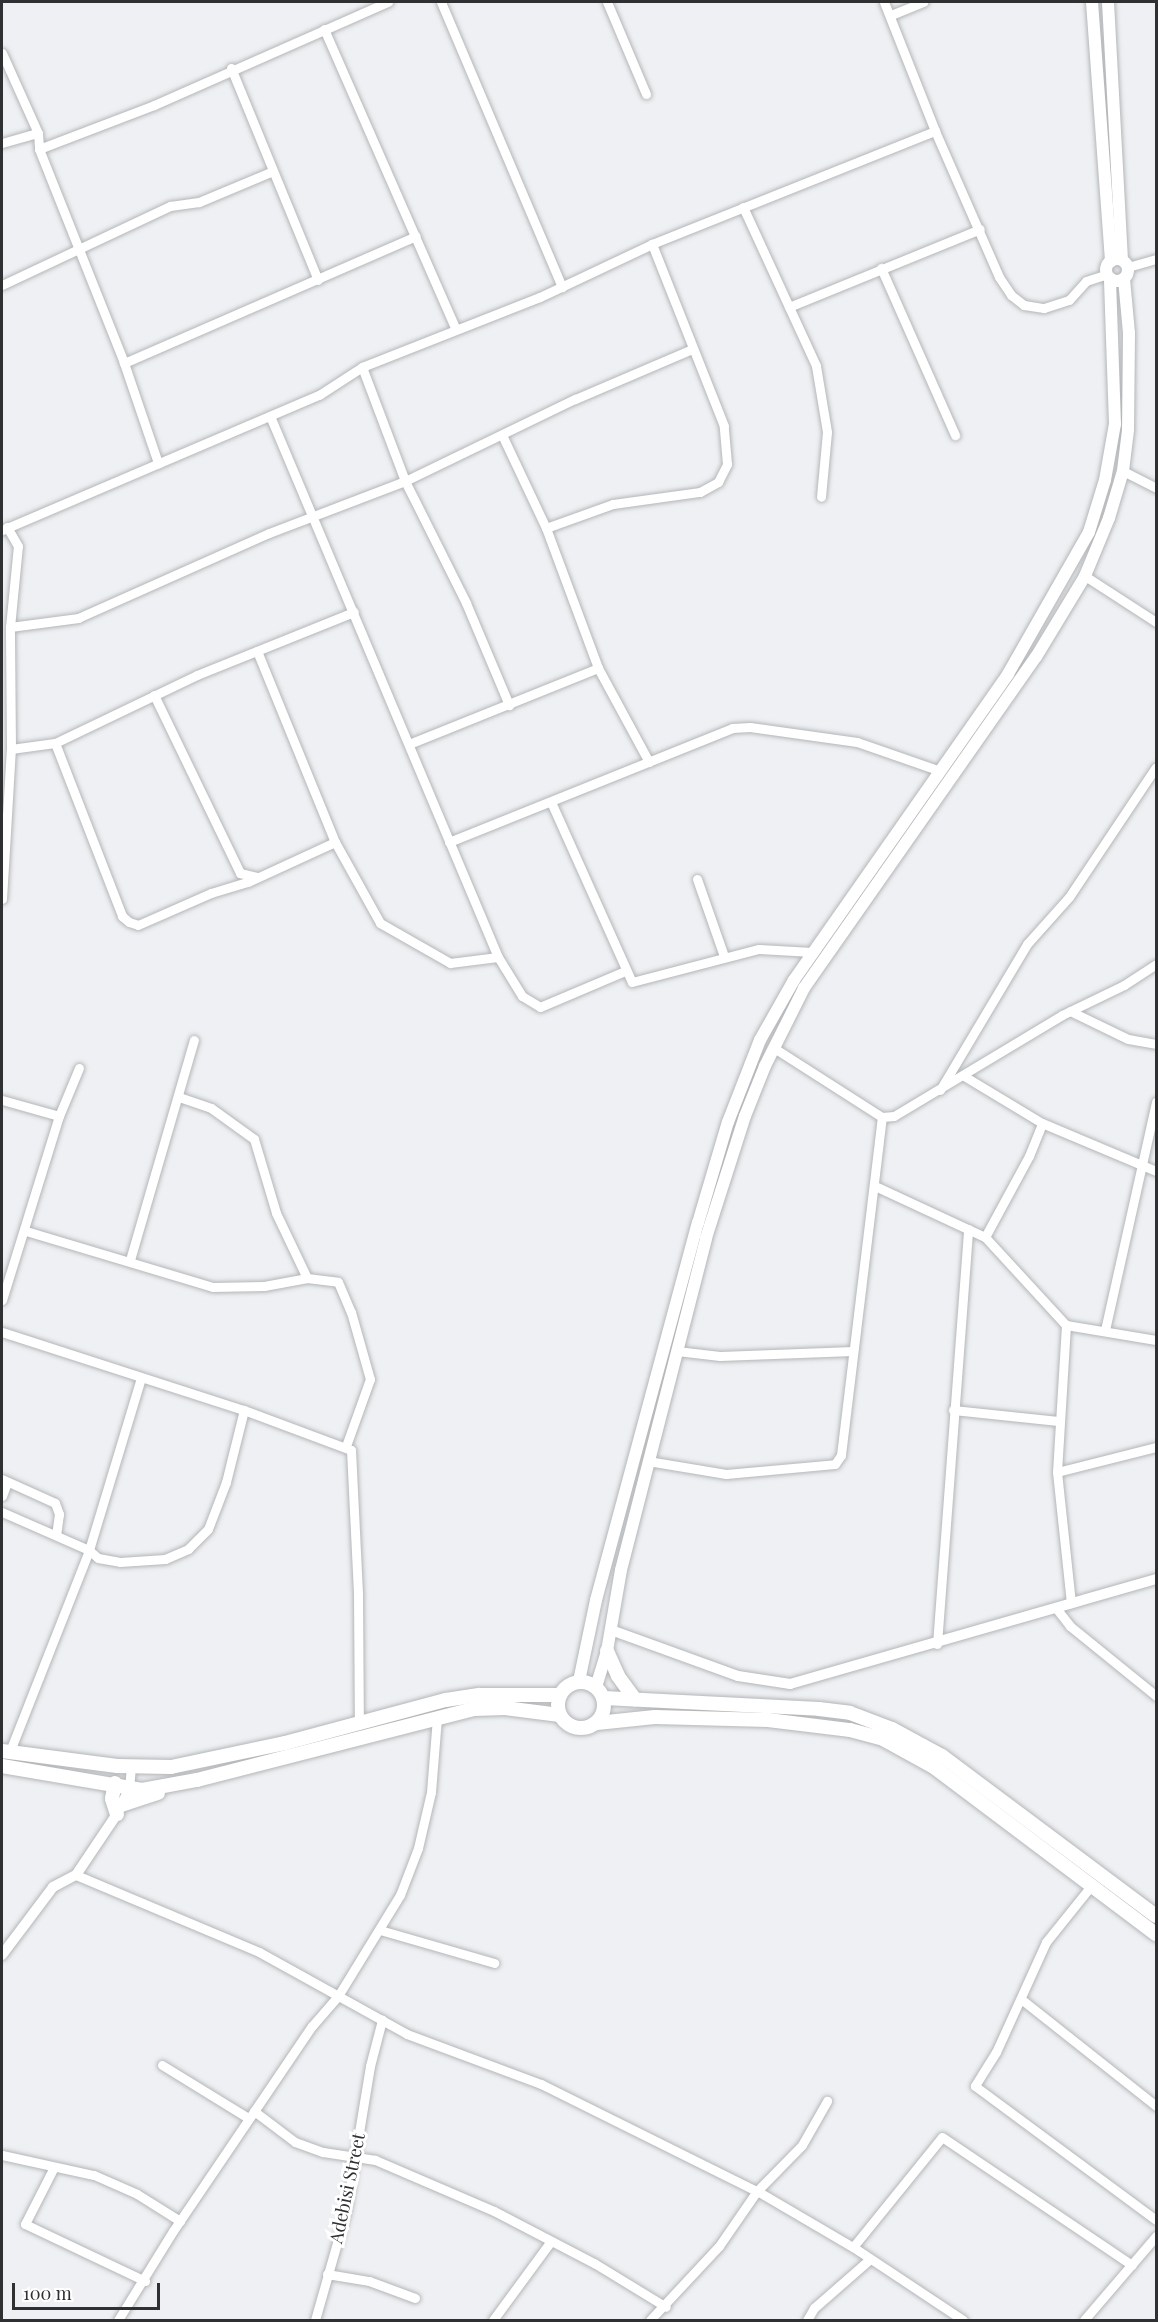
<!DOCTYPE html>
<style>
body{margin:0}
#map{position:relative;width:1158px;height:2322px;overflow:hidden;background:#eef0f3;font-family:"Playfair Display",serif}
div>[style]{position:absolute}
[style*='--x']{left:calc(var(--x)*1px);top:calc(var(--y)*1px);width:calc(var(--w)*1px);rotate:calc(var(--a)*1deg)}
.roads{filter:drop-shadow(0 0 2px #b4b6b8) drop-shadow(0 0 2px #b4b6b8)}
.minor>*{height:9px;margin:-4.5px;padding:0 4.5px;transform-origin:4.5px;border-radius:4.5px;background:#fff}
.tertiary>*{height:10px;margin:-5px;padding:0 5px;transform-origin:5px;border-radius:5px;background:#fff}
.secondary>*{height:12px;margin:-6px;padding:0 6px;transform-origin:6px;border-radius:6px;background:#fff}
.secondary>.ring{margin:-6px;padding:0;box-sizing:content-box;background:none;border:12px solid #fff;border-radius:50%}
.primary>*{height:14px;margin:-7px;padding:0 7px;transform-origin:7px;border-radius:7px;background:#fff}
.primary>.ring{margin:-7px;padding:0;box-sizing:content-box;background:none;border:14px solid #fff;border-radius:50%}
span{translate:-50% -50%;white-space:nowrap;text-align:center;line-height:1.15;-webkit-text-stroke:6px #fff;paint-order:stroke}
.street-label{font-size:18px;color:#2f3031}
.frame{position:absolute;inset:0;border:3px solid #2f3031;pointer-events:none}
.scale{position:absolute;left:12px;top:2283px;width:148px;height:27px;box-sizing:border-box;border:3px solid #2f3031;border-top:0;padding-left:8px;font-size:18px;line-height:21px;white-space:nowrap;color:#2f3031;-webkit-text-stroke:4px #fff;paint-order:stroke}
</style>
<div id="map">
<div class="roads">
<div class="minor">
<i style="--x:441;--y:2;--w:310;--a:67"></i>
<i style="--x:607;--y:2;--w:100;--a:67"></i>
<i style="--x:884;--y:2;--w:139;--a:68.4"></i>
<i style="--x:935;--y:131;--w:159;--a:66.3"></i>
<i style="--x:999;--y:277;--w:22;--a:56"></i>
<i style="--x:1011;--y:295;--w:16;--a:38"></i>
<i style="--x:1024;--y:305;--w:20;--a:9"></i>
<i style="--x:1044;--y:308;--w:26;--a:-18"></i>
<i style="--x:1069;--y:300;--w:25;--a:-48"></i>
<i style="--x:1086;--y:281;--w:22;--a:-18"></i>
<i style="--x:891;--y:15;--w:35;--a:-22"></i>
<i style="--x:324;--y:29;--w:328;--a:66.3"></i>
<i style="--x:2;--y:53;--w:88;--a:65.8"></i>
<i style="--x:38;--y:133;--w:16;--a:86"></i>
<i style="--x:39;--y:149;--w:230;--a:68.3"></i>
<i style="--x:124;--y:363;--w:106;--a:71.2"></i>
<i style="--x:231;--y:68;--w:229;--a:67.7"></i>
<i style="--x:2;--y:143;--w:37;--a:-16"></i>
<i style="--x:39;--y:149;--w:123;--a:-20.9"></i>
<i style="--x:154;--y:105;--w:256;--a:-23.8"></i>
<i style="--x:743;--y:207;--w:175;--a:65.3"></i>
<i style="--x:816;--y:366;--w:67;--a:80.5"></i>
<i style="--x:827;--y:432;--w:65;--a:95.3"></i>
<i style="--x:1128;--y:267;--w:29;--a:-16"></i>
<i style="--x:881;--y:268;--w:183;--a:66.1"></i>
<i style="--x:2;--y:285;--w:186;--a:-25.2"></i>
<i style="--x:170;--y:206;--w:29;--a:-8"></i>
<i style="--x:199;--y:202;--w:80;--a:-22.7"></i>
<i style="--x:789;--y:307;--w:206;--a:-22.2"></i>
<i style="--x:124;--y:363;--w:318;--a:-23.5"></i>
<i style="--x:362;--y:367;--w:122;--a:69.3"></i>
<i style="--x:405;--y:481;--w:136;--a:63.4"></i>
<i style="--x:466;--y:603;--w:111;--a:67.1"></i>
<i style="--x:270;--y:416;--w:587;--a:67.15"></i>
<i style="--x:498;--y:957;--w:46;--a:58.4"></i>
<i style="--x:522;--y:996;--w:21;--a:31"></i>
<i style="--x:540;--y:1007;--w:92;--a:-23"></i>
<i style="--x:502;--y:435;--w:103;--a:64.7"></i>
<i style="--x:546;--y:528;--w:149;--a:69.6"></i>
<i style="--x:598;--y:668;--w:107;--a:61.5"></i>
<i style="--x:1123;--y:471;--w:37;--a:27"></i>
<i style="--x:546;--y:528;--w:71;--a:-19.7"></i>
<i style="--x:613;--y:504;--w:88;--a:-7.9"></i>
<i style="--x:700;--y:492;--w:21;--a:-29"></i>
<i style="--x:718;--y:482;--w:20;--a:-63"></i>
<i style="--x:727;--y:464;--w:38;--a:-95"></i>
<i style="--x:724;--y:426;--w:196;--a:-111.6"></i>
<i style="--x:2;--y:530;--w:345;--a:-23.1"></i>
<i style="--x:319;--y:395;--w:51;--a:-33.1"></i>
<i style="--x:362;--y:367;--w:191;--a:-21.5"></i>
<i style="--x:540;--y:297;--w:124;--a:-25.3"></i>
<i style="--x:652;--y:244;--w:305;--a:-21.8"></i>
<i style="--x:1085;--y:576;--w:85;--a:32.9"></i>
<i style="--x:10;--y:627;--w:69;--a:-7.5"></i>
<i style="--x:78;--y:618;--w:209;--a:-24"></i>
<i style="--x:269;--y:533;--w:146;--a:-20.9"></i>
<i style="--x:405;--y:481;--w:189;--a:-25.8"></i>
<i style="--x:575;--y:399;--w:127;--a:-23.1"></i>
<i style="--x:257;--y:651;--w:206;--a:67.8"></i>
<i style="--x:335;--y:842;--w:93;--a:60.9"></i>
<i style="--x:380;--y:923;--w:81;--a:29.7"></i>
<i style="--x:450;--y:963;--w:48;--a:-7.1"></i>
<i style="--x:154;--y:695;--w:198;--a:64.2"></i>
<i style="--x:240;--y:873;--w:18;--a:13"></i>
<i style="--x:55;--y:743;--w:186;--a:68.8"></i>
<i style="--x:122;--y:916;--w:9;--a:41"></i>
<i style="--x:129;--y:922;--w:9;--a:18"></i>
<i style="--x:138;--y:925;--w:80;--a:-23.7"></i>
<i style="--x:211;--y:893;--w:39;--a:-17"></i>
<i style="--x:248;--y:882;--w:96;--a:-24.7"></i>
<i style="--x:409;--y:744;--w:204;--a:-21.9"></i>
<i style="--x:11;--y:749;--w:44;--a:-7.8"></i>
<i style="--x:55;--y:743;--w:157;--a:-25.6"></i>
<i style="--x:197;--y:675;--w:169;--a:-21.9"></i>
<i style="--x:551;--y:802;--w:197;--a:65.8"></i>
<i style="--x:632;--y:982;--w:131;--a:-14.6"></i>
<i style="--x:759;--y:949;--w:53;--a:3.2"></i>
<i style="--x:449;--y:842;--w:305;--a:-21.9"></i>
<i style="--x:732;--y:728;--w:18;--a:-3"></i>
<i style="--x:750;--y:727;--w:108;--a:8"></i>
<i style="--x:857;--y:742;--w:86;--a:19.1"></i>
<i style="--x:697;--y:879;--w:82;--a:70.7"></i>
<i style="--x:2;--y:899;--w:150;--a:-86.6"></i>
<i style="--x:11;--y:749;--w:122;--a:-90.5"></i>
<i style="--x:10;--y:627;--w:81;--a:-84.4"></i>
<i style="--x:18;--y:546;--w:22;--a:-120"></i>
<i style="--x:1070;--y:1011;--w:64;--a:25.8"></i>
<i style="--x:1128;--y:1039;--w:28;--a:10"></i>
<i style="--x:774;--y:1048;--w:128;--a:32.6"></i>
<i style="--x:882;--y:1117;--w:12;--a:-5"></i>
<i style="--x:894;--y:1116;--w:196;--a:-31"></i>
<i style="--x:1062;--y:1015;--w:69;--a:-25.8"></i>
<i style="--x:1124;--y:985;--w:38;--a:-33"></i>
<i style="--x:964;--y:1076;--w:91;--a:31.1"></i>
<i style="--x:940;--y:1090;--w:170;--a:-59.2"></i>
<i style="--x:1027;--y:944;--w:63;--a:-48.2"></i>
<i style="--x:1069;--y:897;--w:156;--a:-56.2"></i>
<i style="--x:179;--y:1097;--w:34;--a:19"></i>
<i style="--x:211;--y:1108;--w:53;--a:35.8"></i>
<i style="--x:254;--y:1139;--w:77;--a:73.4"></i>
<i style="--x:276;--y:1213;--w:72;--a:64.5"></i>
<i style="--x:2;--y:1100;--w:59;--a:15.7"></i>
<i style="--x:875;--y:1186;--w:121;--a:24.9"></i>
<i style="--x:985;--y:1237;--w:120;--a:47.4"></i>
<i style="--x:1066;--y:1325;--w:91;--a:9.5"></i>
<i style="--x:26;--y:1231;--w:195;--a:16.7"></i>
<i style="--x:213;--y:1287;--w:51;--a:-1.1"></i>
<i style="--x:264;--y:1286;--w:44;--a:-10.5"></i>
<i style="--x:307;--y:1278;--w:31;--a:7"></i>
<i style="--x:338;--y:1282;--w:33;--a:67"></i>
<i style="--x:351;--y:1312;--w:70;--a:74.2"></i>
<i style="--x:370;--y:1379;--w:71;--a:109.7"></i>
<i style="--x:985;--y:1237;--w:92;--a:-61.5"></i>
<i style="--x:1029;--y:1156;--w:35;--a:-68"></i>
<i style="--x:1042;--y:1123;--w:124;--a:22.8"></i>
<i style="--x:130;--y:1260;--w:229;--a:-73.8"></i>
<i style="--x:2;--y:1300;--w:193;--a:-72.8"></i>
<i style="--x:59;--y:1116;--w:52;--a:-67.4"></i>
<i style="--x:1066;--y:1325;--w:147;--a:93.5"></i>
<i style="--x:1057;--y:1472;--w:132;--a:83.9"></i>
<i style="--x:1105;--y:1330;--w:234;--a:-77.4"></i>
<i style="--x:2;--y:1332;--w:254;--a:17.9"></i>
<i style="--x:244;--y:1410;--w:114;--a:20.5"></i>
<i style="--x:351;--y:1450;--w:144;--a:87.2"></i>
<i style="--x:358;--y:1594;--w:128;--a:89.6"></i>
<i style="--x:677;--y:1351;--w:43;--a:6.6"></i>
<i style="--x:720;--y:1356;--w:133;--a:-2.2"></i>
<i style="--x:953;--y:1410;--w:106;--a:6"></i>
<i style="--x:648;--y:1461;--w:79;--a:9.5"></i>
<i style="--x:726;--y:1474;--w:109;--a:-5.2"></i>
<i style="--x:835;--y:1464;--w:11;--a:-56"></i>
<i style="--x:841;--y:1455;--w:340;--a:-83.1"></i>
<i style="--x:1057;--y:1472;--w:102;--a:-14.2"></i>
<i style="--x:2;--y:1479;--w:58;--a:24.4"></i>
<i style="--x:55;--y:1503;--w:12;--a:70"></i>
<i style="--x:59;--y:1514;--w:21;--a:98"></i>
<i style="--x:2;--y:1496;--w:15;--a:-70"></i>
<i style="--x:2;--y:1512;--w:95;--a:23.6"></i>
<i style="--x:89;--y:1550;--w:12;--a:42"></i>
<i style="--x:98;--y:1558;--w:22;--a:10"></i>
<i style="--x:120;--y:1562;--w:45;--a:-3.8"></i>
<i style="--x:165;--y:1559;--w:25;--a:-23"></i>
<i style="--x:188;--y:1549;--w:28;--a:-45"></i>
<i style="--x:208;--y:1529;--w:50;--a:-69"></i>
<i style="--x:226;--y:1482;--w:74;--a:-76"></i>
<i style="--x:1056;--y:1608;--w:23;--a:52"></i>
<i style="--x:1070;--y:1626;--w:111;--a:39.1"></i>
<i style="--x:937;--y:1644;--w:416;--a:-85.7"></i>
<i style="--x:10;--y:1751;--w:216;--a:-68.5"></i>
<i style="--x:89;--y:1550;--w:180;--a:-73.2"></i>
<i style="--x:129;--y:1789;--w:23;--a:-85"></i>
<i style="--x:76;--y:1875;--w:199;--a:22.8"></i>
<i style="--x:259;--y:1952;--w:169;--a:29"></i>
<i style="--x:407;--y:2034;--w:143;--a:20.5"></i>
<i style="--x:541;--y:2084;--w:241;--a:26.4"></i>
<i style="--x:757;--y:2191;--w:111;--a:30.3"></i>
<i style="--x:853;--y:2247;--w:132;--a:33.6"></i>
<i style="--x:1091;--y:1886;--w:72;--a:128.8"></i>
<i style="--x:1046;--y:1942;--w:121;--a:114.4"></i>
<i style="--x:996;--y:2052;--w:40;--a:122"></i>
<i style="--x:975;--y:2086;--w:225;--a:36.5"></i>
<i style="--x:380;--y:1930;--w:119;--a:16.1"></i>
<i style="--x:1021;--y:1999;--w:172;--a:38.4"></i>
<i style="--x:162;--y:2065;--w:101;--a:31.6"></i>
<i style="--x:254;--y:2111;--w:51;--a:37.1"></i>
<i style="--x:295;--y:2142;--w:30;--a:20"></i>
<i style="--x:323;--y:2152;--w:53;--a:8.7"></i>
<i style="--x:375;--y:2160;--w:129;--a:23.2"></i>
<i style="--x:494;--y:2211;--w:113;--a:27.5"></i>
<i style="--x:594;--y:2263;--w:84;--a:31.4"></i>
<i style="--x:2;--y:2155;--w:94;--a:12.3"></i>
<i style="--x:94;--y:2175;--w:47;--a:23.8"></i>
<i style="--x:137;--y:2194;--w:51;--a:32.1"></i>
<i style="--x:54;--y:2167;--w:64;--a:117"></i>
<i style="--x:25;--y:2224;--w:133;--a:25.4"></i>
<i style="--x:853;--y:2247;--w:141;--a:-51"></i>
<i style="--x:942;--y:2137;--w:229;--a:34"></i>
<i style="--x:327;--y:2274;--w:43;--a:9.5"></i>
<i style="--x:369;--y:2281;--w:49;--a:20.3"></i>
<i style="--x:118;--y:2320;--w:105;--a:-58.3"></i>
<i style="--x:173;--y:2231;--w:248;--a:-55.9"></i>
<i style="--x:312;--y:2026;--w:40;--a:-49"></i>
<i style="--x:338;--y:1996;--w:119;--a:-58.5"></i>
<i style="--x:400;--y:1895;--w:50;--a:-69"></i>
<i style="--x:418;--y:1848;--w:57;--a:-76.9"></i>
<i style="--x:431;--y:1792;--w:74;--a:-85.4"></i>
<i style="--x:315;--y:2320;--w:113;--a:-74.1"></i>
<i style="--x:346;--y:2211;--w:147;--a:-80.6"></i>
<i style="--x:370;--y:2066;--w:48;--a:-75.4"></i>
<i style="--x:493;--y:2320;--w:98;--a:-53.7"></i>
<i style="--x:650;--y:2320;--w:101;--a:-47"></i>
<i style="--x:719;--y:2246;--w:67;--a:-55.4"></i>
<i style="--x:757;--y:2191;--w:64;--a:-45.6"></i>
<i style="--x:802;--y:2145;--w:51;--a:-60.4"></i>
<i style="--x:807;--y:2320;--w:14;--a:-60"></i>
<i style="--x:814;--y:2308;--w:74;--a:-41.2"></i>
<i style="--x:1084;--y:2320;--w:111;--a:-49.4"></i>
</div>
<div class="tertiary">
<i style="--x:611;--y:1630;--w:135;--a:19.9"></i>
<i style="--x:738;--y:1676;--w:53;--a:8.7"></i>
<i style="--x:790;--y:1684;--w:381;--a:-16"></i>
<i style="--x:2;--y:1955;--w:85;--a:-53.1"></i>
<i style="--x:53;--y:1887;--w:26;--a:-28"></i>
<i style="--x:76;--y:1875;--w:73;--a:-56.1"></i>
<i style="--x:117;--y:1814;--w:28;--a:-64"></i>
</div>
<div class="secondary">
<i style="--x:1092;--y:2;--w:260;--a:85.8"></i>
<i style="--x:1108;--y:2;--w:258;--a:86.9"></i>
<i class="ring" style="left:1106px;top:259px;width:10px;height:10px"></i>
<i style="--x:579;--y:1681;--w:83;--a:-78.1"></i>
<i style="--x:596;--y:1600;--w:391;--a:-74.9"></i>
<i style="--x:698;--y:1223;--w:105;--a:-73.5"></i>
<i style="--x:728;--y:1122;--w:88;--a:-68.7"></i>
<i style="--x:760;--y:1040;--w:69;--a:-60.5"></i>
<i style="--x:794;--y:980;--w:373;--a:-55"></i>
<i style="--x:1008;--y:674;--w:163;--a:-60.3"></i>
<i style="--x:1089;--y:532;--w:54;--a:-72.9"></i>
<i style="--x:1105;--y:480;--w:57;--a:-79.9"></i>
<i style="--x:1115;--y:424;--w:146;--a:-92"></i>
<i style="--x:596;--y:1687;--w:38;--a:-73"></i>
<i style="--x:607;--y:1651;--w:82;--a:-80.2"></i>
<i style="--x:621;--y:1570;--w:343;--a:-75.6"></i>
<i style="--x:706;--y:1238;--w:128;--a:-72.3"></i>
<i style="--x:745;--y:1116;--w:54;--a:-68.2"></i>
<i style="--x:765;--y:1066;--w:87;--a:-63.4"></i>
<i style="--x:804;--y:988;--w:404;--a:-55"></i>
<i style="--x:1036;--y:657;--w:95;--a:-58.8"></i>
<i style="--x:1085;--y:576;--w:63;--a:-67.5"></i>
<i style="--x:1109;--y:518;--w:49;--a:-73.4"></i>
<i style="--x:1123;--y:471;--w:41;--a:-83"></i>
<i style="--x:1128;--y:430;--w:97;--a:-89.4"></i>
<i style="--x:1129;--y:333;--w:54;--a:-95.3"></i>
</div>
<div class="primary">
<i style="--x:607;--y:1651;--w:27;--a:66"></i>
<i style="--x:618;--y:1676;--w:29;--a:54"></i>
<i class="ring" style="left:558px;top:1682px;width:32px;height:32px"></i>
<i style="--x:604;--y:1698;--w:215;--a:2.9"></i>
<i style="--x:819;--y:1709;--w:31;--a:7"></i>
<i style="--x:850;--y:1713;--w:45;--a:20.9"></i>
<i style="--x:892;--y:1729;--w:57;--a:28.4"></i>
<i style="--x:942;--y:1756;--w:267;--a:36.8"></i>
<i style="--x:597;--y:1723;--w:58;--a:-5.9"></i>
<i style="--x:655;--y:1717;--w:113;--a:1.5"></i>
<i style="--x:768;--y:1720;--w:83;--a:7"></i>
<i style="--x:850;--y:1730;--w:34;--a:15"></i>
<i style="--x:883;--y:1739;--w:58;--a:28.8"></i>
<i style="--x:934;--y:1767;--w:278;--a:37"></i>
<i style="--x:2;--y:1751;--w:116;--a:7.4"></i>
<i style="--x:117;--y:1766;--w:54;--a:1.1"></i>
<i style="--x:171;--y:1767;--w:116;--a:-11.9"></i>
<i style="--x:285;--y:1743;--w:167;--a:-15"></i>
<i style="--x:446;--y:1700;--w:33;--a:-9"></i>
<i style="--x:479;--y:1695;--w:81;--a:0"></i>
<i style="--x:2;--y:1766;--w:142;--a:9.7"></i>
<i style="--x:142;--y:1790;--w:56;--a:-10.3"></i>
<i style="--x:197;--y:1780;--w:286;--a:-14.4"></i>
<i style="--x:474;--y:1709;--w:31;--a:-2"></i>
<i style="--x:505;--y:1708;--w:55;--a:7.3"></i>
<i style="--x:115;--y:1783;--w:16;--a:101"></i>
<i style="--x:112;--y:1799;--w:16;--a:72"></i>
<i style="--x:121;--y:1805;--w:39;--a:-18"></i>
</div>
</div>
<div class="street-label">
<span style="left:347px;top:2188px;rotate:-78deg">Adebisi Street</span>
</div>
<div class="frame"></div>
<div class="scale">100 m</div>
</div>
